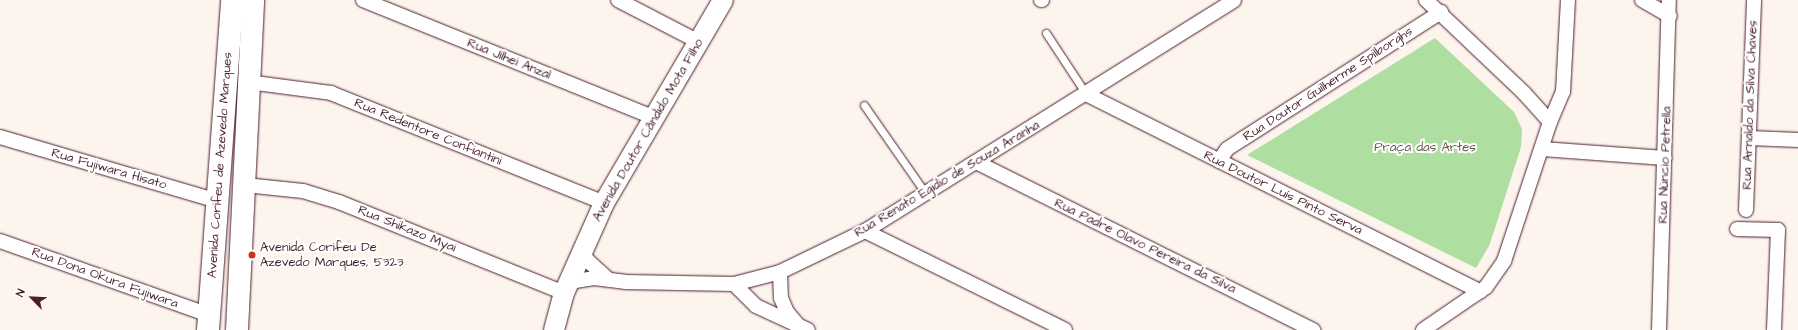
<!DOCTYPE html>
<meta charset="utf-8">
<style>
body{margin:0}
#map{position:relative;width:1798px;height:330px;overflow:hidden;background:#fef4ee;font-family:"Architects Daughter",sans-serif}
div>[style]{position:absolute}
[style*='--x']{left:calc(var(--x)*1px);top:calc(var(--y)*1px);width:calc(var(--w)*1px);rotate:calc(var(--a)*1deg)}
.green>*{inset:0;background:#aedfa0}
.roads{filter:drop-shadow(0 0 1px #4a1f2b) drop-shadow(0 0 1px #4a1f2b)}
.lane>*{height:7px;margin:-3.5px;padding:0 3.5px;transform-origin:3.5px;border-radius:3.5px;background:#fff}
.street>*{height:14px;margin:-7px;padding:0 7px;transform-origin:7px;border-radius:7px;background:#fff}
.secondary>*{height:20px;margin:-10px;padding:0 10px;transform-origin:10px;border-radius:10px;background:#fff}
.primary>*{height:22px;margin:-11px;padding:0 11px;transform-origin:11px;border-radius:11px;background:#fff}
.dots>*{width:11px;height:11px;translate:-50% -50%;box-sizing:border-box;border:2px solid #fff;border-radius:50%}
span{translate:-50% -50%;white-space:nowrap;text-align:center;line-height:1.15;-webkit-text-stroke:4px #fff;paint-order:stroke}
.street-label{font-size:13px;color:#4a1f2b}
.park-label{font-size:13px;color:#68594e}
.poi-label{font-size:13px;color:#4a1f2b}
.left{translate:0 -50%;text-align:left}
.north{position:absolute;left:12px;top:278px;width:40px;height:40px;-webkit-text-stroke:3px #fff;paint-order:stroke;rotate:294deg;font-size:11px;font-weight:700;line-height:16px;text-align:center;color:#4a1f2b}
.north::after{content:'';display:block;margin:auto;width:14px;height:18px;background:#4a1f2b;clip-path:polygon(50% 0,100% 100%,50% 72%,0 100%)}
</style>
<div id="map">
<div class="green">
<i style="clip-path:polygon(1435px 38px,1514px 112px,1522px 129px,1521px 147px,1497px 222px,1489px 246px,1476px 268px,1247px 155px)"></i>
</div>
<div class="roads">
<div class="lane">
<i style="--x:1046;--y:33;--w:73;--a:56.7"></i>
<i style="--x:864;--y:105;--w:108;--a:55.1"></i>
</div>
<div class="street">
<i style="--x:363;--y:0;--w:315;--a:22"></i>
<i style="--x:618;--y:0;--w:91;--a:27.4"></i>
<i style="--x:1041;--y:0;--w:1;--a:0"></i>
<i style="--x:1426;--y:0;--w:135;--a:43.5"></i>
<i style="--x:1524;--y:93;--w:39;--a:48"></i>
<i style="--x:1642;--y:0;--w:32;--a:30"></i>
<i style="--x:248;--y:82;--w:84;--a:7.5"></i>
<i style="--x:331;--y:93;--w:294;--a:21.9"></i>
<i style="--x:1086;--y:94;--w:441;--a:26.6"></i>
<i style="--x:0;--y:137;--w:226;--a:16.4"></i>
<i style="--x:1750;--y:138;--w:48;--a:2.4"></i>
<i style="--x:1542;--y:149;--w:123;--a:4.2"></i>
<i style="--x:1219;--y:161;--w:14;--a:-56"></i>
<i style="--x:1227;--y:149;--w:20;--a:-33"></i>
<i style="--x:1244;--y:138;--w:234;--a:-32.6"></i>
<i style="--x:976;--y:162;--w:377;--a:26.5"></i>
<i style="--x:245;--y:185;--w:58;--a:5.9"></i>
<i style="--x:303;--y:191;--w:38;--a:17"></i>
<i style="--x:339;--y:202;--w:243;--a:22"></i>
<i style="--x:1746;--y:210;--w:210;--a:-87.8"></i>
<i style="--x:1737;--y:229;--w:41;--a:1.4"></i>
<i style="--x:1778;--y:230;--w:100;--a:92.3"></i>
<i style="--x:865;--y:231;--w:223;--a:26.3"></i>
<i style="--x:0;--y:241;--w:222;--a:19.5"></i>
<i style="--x:582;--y:251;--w:12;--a:59"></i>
<i style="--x:588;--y:261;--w:28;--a:42"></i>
<i style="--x:780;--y:272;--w:26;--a:88"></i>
<i style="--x:781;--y:298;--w:15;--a:67"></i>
<i style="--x:787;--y:312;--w:16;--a:50"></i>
<i style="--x:569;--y:282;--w:25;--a:-9"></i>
<i style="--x:594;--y:278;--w:31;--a:7"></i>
<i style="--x:625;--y:282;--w:109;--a:1.1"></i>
<i style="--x:734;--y:284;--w:48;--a:-14.6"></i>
<i style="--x:780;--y:272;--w:94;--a:-25.8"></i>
<i style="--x:865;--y:231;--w:435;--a:-32"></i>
<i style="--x:734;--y:284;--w:31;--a:45"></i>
<i style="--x:756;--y:306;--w:57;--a:24.8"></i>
<i style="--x:1423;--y:330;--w:76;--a:-34.3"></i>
<i style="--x:1486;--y:287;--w:32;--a:-55"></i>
<i style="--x:1504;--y:261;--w:146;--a:-71.7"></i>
<i style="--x:1550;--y:122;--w:33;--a:-67"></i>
<i style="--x:1563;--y:92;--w:92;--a:-86.9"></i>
<i style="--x:1659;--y:330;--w:330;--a:-88.3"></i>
</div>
<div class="secondary">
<i style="--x:554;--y:330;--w:38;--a:-75"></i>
<i style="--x:564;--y:293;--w:98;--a:-66"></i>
<i style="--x:604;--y:203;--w:235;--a:-59.6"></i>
</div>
<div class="primary">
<i style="--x:208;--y:330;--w:331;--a:-85.8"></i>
<i style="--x:237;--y:330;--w:330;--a:-87.2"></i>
</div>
</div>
<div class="dots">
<i style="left:252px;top:255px;background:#c8321e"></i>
</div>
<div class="street-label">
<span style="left:509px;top:59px;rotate:22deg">Rua Jilhei Anzal</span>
<span style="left:1328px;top:84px;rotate:-33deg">Rua Doutor Guilherme Spilborghs</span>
<span style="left:1750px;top:105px;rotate:-88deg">Rua Arnaldo da Silva Chaves</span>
<span style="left:648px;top:130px;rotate:-60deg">Avenida Doutor Cândido Mota Filho</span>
<span style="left:428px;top:132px;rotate:22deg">Rua Redentore Confiantini</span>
<span style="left:220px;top:165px;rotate:-86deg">Avenida Corifeu de Azevedo Marques</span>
<span style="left:1665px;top:165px;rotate:-88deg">Rua Núncio Petrella</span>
<span style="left:109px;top:169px;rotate:16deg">Rua Fujiwara Hisato</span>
<span style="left:947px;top:179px;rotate:-31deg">Rua Renato Egidio de Souza Aranha</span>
<span style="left:1283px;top:193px;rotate:26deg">Rua Doutor Luís Pinto Serva</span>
<span style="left:407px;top:229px;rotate:22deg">Rua Shikazo Myai</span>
<span style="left:1145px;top:246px;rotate:26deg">Rua Padre Olavo Pereira da Silva</span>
<span style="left:105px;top:278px;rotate:20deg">Rua Dona Okura Fujiwara</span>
</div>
<div class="park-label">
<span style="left:1425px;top:147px">Praça das Artes</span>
</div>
<div class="poi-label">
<span class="left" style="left:260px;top:255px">Avenida Corifeu De<br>Azevedo Marques, 5323</span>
</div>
<div class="north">N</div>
</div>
